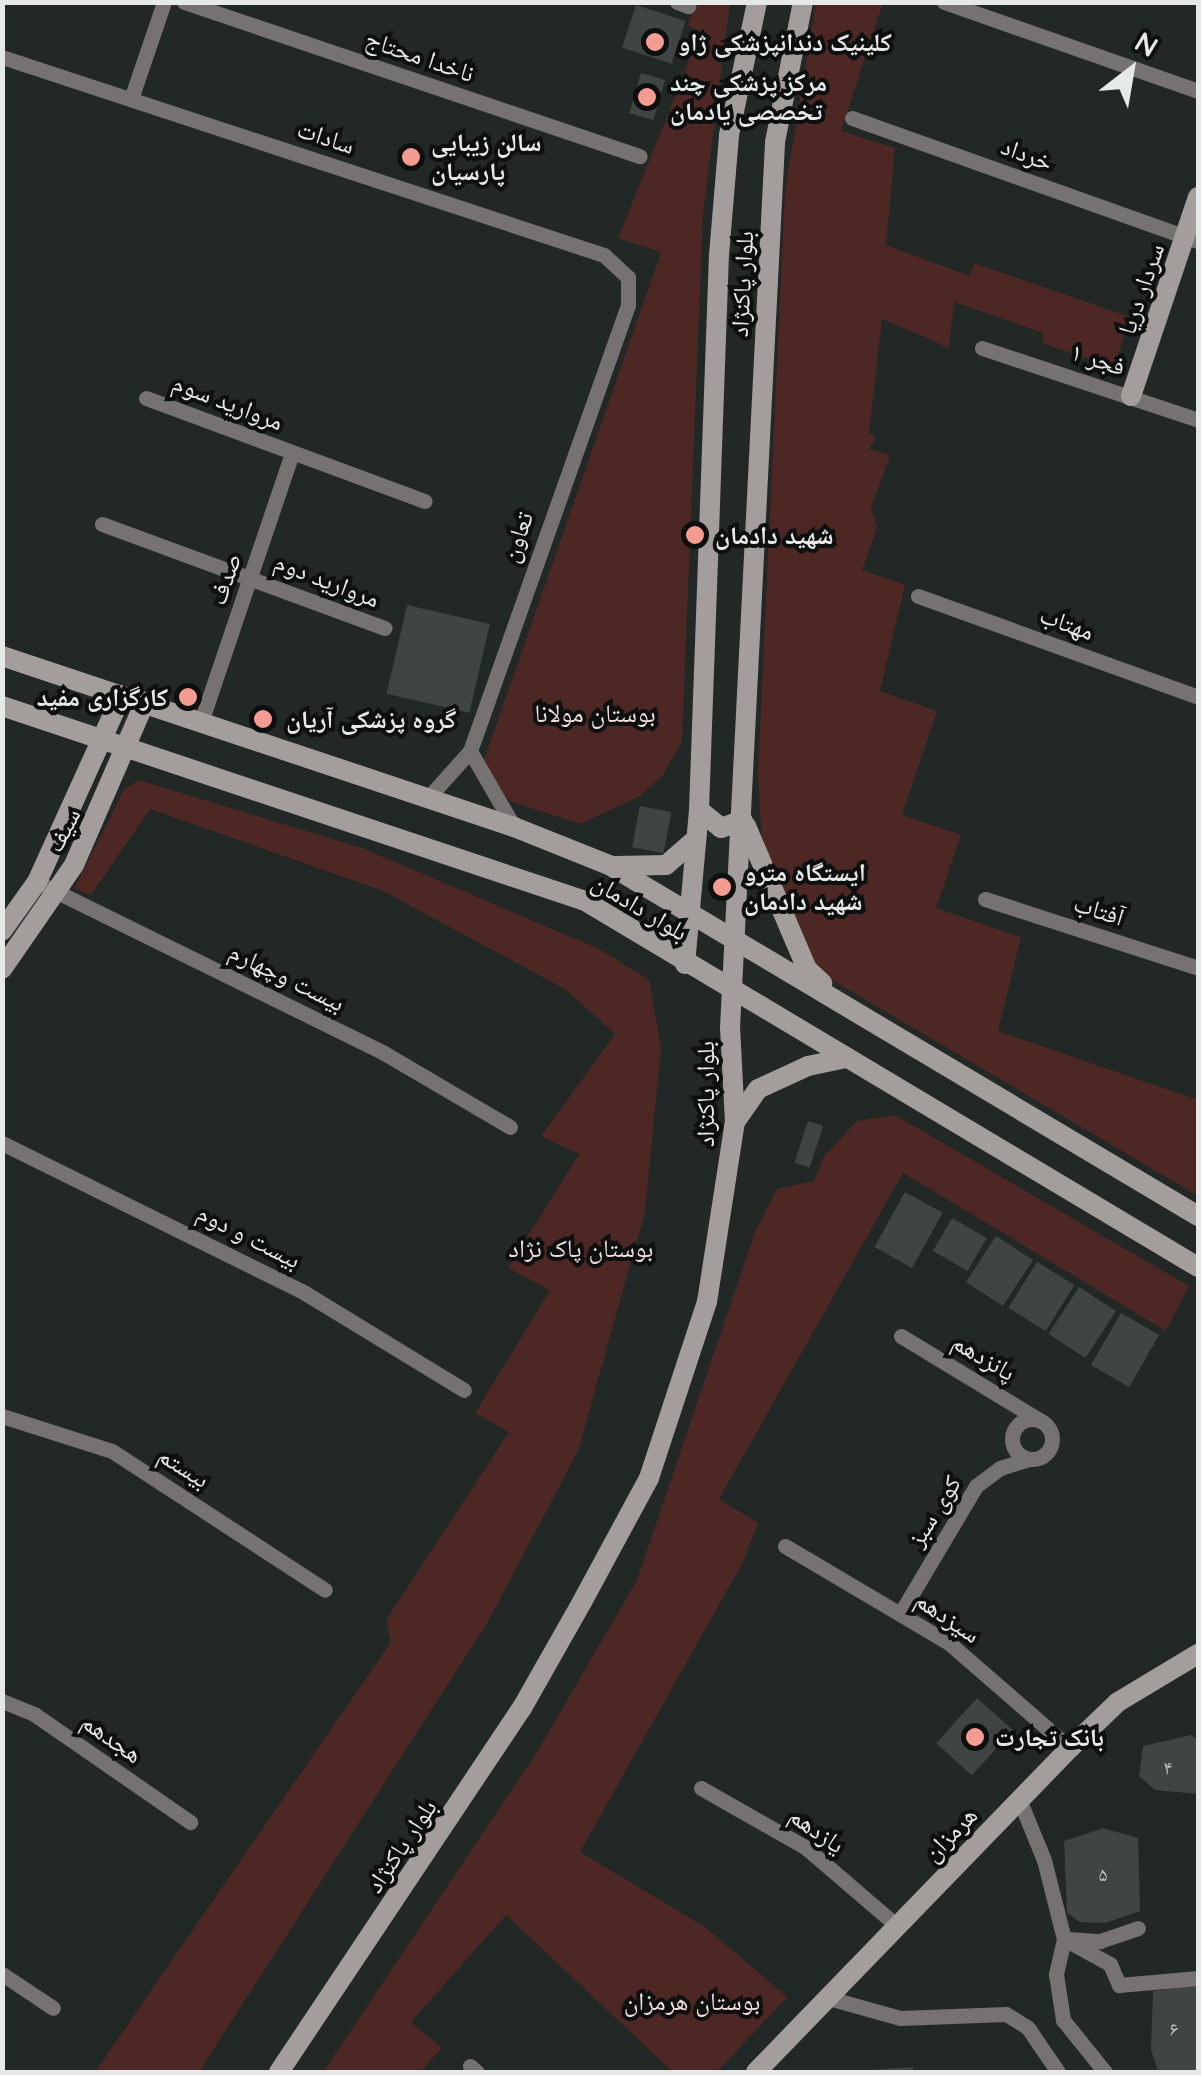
<!DOCTYPE html>
<meta charset="utf-8">
<style>
body{margin:0}
#map{position:relative;width:1201px;height:2075px;overflow:hidden;background:#222825;font-family:Quicksand,"Noto Naskh Arabic",sans-serif}
div>[style]{position:absolute}
[style*='--x']{left:calc(var(--x)*1px);top:calc(var(--y)*1px);width:calc(var(--w)*1px);rotate:calc(var(--a)*1deg)}
.green>*{inset:0;background:#4d2723}
.building>*{inset:0;background:#3f4542;transform-origin:0 0}
.street>*{height:15px;margin:-7.5px;padding:0 7.5px;transform-origin:7.5px;border-radius:7.5px;background:#757271}
.street>.ring{margin:-7.5px;padding:0;box-sizing:content-box;background:none;border:15px solid #757271;border-radius:50%}
.secondary>*{height:20px;margin:-10px;padding:0 10px;transform-origin:10px;border-radius:10px;background:#a39d9c}
.dots>*{width:28px;height:28px;translate:-50% -50%;box-sizing:border-box;border:5px solid #0d100e;border-radius:50%}
span{translate:-50% -50%;white-space:nowrap;text-align:center;line-height:1.15;-webkit-text-stroke:8px #0d100e;paint-order:stroke}
.number-label{font-size:20px;color:#bcc0be}
.number-label span{-webkit-text-stroke-width:0}
.poi-label{font-size:25px;color:#e5e9e7;font-weight:700}
.left{translate:0 -50%;text-align:left}
.right{translate:-100% -50%;text-align:right}
.street-label{font-size:25px;color:#e5e9e7}
.park-label{font-size:25px;color:#f2dedc}
.frame{position:absolute;inset:0;border:5px solid #e5e9e7;pointer-events:none}
.north{position:absolute;left:1081px;top:20px;width:100px;height:100px;-webkit-text-stroke:8px #0d100e;paint-order:stroke;rotate:31deg;font-size:28px;font-weight:700;line-height:40px;text-align:center;color:#e5e9e7}
.north::after{content:'';display:block;margin:auto;width:35px;height:45px;background:#e5e9e7;clip-path:polygon(50% 0,100% 100%,50% 72%,0 100%)}
</style>
<div id="map">
<div class="green">
<i style="clip-path:polygon(695px 3px,730px 3px,703px 214px,682px 741px,663px 775px,640px 796px,581px 824px,509px 801px,483px 763px,661px 252px,618px 238px,683px 77px,698px 32px,688px 25px)"></i>
<i style="clip-path:polygon(816px 3px,883px 3px,841px 131px,895px 148px,886px 245px,970px 276px,974px 263px,1130px 317px,1114px 368px,1042px 343px,1043px 333px,954px 302px,949px 348px,882px 319px,869px 433px,876px 437px,869px 449px,890px 455px,871px 508px,877px 528px,862px 570px,905px 585px,880px 691px,937px 711px,902px 815px,961px 835px,936px 908px,1021px 937px,998px 1031px,1198px 1100px,1198px 1196px,822px 974px,802px 943px,762px 845px,758px 772px,785px 190px)"></i>
<i style="clip-path:polygon(139px 780px,362px 848px,599px 949px,649px 980px,661px 1047px,645px 1212px,578px 1451px,489px 1620px,199px 2072px,95px 2072px,391px 1642px,386px 1620px,509px 1432px,475px 1413px,550px 1290px,508px 1268px,579px 1154px,541px 1136px,615px 1034px,565px 989px,383px 891px,150px 809px,91px 895px,74px 889px,124px 790px)"></i>
<i style="clip-path:polygon(895px 1115px,1189px 1286px,1166px 1331px,903px 1173px,719px 1499px,758px 1523px,743px 1562px,580px 1852px,705px 1927px,787px 1997px,717px 2072px,673px 2072px,506px 1915px,411px 2022px,442px 2048px,420px 2072px,323px 2072px,537px 1752px,637px 1580px,755px 1232px,777px 1189px,814px 1181px,824px 1156px,857px 1121px)"></i>
</div>
<div class="building">
<i style="left:636px;top:5px;width:52px;height:45px;rotate:18deg"></i>
<i style="left:641px;top:73px;width:25px;height:42px;rotate:16deg"></i>
<i style="left:407px;top:605px;width:85px;height:91px;rotate:13deg"></i>
<i style="left:640px;top:806px;width:32px;height:42px;rotate:11deg"></i>
<i style="left:808px;top:1121px;width:16px;height:44px;rotate:18deg"></i>
<i style="left:905px;top:1192px;width:43px;height:63px;rotate:29deg"></i>
<i style="left:952px;top:1218px;width:40px;height:38px;rotate:30deg"></i>
<i style="left:996px;top:1236px;width:44px;height:55px;rotate:33deg"></i>
<i style="left:1037px;top:1262px;width:44px;height:54px;rotate:32deg"></i>
<i style="left:1079px;top:1287px;width:44px;height:56px;rotate:33deg"></i>
<i style="left:1121px;top:1313px;width:44px;height:60px;rotate:30deg"></i>
<i style="left:977px;top:1698px;width:48px;height:61px;rotate:42deg"></i>
<i style="clip-path:polygon(1191px 1735px,1198px 1740px,1198px 1794px,1155px 1790px,1139px 1776px,1143px 1746px)"></i>
<i style="clip-path:polygon(1103px 1828px,1138px 1838px,1140px 1911px,1105px 1923px,1080px 1922px,1067px 1913px,1064px 1841px)"></i>
<i style="clip-path:polygon(1198px 1984px,1198px 2072px,1158px 2071px,1151px 2050px,1153px 1991px)"></i>
<i style="clip-path:polygon(913px 2067px,913px 2072px,869px 2072px,869px 2070px)"></i>
</div>
<div class="street">
<i style="--x:184;--y:2;--w:481;--a:18.7"></i>
<i style="--x:677;--y:2;--w:12;--a:20"></i>
<i style="--x:944;--y:2;--w:269;--a:19.3"></i>
<i style="--x:2;--y:57;--w:634;--a:18.21"></i>
<i style="--x:604;--y:255;--w:33;--a:43"></i>
<i style="--x:628;--y:277;--w:28;--a:90"></i>
<i style="--x:628;--y:305;--w:473;--a:109.5"></i>
<i style="--x:470;--y:751;--w:64;--a:131.9"></i>
<i style="--x:131;--y:99;--w:102;--a:-71.2"></i>
<i style="--x:852;--y:118;--w:367;--a:19.6"></i>
<i style="--x:982;--y:348;--w:228;--a:18.4"></i>
<i style="--x:146;--y:398;--w:297;--a:20.3"></i>
<i style="--x:102;--y:524;--w:301;--a:20.2"></i>
<i style="--x:918;--y:596;--w:298;--a:19.8"></i>
<i style="--x:202;--y:719;--w:281;--a:-71.3"></i>
<i style="--x:470;--y:751;--w:88;--a:59.9"></i>
<i style="--x:47;--y:887;--w:376;--a:26.2"></i>
<i style="--x:384;--y:1053;--w:146;--a:30.4"></i>
<i style="--x:985;--y:899;--w:224;--a:17.9"></i>
<i style="--x:2;--y:1143;--w:338;--a:26.3"></i>
<i style="--x:305;--y:1293;--w:186;--a:31.4"></i>
<i style="--x:901;--y:1336;--w:164;--a:31.3"></i>
<i style="--x:2;--y:1416;--w:115;--a:17.7"></i>
<i style="--x:112;--y:1451;--w:254;--a:33.1"></i>
<i class="ring" style="left:1012px;top:1419px;width:25px;height:25px"></i>
<i style="--x:785;--y:1546;--w:191;--a:30.6"></i>
<i style="--x:949;--y:1643;--w:160;--a:41"></i>
<i style="--x:900;--y:1614;--w:149;--a:-59.3"></i>
<i style="--x:976;--y:1486;--w:30;--a:-37"></i>
<i style="--x:1000;--y:1468;--w:31;--a:-17"></i>
<i style="--x:2;--y:1701;--w:35;--a:22"></i>
<i style="--x:34;--y:1714;--w:190;--a:34.7"></i>
<i style="--x:701;--y:1788;--w:120;--a:29.6"></i>
<i style="--x:805;--y:1847;--w:120;--a:40.6"></i>
<i style="--x:1019;--y:1799;--w:66;--a:67.7"></i>
<i style="--x:1044;--y:1860;--w:81;--a:75.8"></i>
<i style="--x:1064;--y:1939;--w:52;--a:28.5"></i>
<i style="--x:1110;--y:1964;--w:23;--a:67"></i>
<i style="--x:1119;--y:1985;--w:79;--a:-5.1"></i>
<i style="--x:1064;--y:1939;--w:36;--a:103"></i>
<i style="--x:1056;--y:1974;--w:47;--a:81.3"></i>
<i style="--x:1063;--y:2020;--w:67;--a:51.1"></i>
<i style="--x:1068;--y:1939;--w:32;--a:4"></i>
<i style="--x:1100;--y:1941;--w:40;--a:-18.9"></i>
<i style="--x:2;--y:1974;--w:61;--a:33.7"></i>
<i style="--x:825;--y:1997;--w:78;--a:15.6"></i>
<i style="--x:900;--y:2018;--w:106;--a:-2.2"></i>
<i style="--x:1006;--y:2014;--w:26;--a:32"></i>
<i style="--x:1028;--y:2028;--w:53;--a:55.7"></i>
<i style="--x:470;--y:2066;--w:9;--a:41"></i>
</div>
<div class="secondary">
<i style="--x:1131;--y:396;--w:210;--a:-71.4"></i>
<i style="--x:2;--y:656;--w:540;--a:18.47"></i>
<i style="--x:514;--y:827;--w:102;--a:21.8"></i>
<i style="--x:609;--y:865;--w:686;--a:30.79"></i>
<i style="--x:2;--y:706;--w:615;--a:18.49"></i>
<i style="--x:585;--y:901;--w:714;--a:30.84"></i>
<i style="--x:699;--y:810;--w:28;--a:39"></i>
<i style="--x:721;--y:828;--w:23;--a:-20"></i>
<i style="--x:746;--y:826;--w:155;--a:66.9"></i>
<i style="--x:807;--y:969;--w:21;--a:43"></i>
<i style="--x:616;--y:866;--w:50;--a:-1.1"></i>
<i style="--x:666;--y:865;--w:40;--a:-41"></i>
<i style="--x:2;--y:931;--w:60;--a:-54.5"></i>
<i style="--x:37;--y:882;--w:205;--a:-65.6"></i>
<i style="--x:685;--y:964;--w:155;--a:-84.8"></i>
<i style="--x:699;--y:810;--w:555;--a:-87.94"></i>
<i style="--x:719;--y:255;--w:120;--a:-85.2"></i>
<i style="--x:729;--y:135;--w:136;--a:-78.1"></i>
<i style="--x:2;--y:969;--w:126;--a:-55.3"></i>
<i style="--x:74;--y:865;--w:178;--a:-66.5"></i>
<i style="--x:735;--y:1122;--w:40;--a:-55.1"></i>
<i style="--x:758;--y:1089;--w:55;--a:-24.7"></i>
<i style="--x:808;--y:1066;--w:40;--a:-12"></i>
<i style="--x:279;--y:2072;--w:438;--a:-56.3"></i>
<i style="--x:522;--y:1708;--w:122;--a:-60.5"></i>
<i style="--x:582;--y:1602;--w:141;--a:-61.6"></i>
<i style="--x:649;--y:1478;--w:185;--a:-71.8"></i>
<i style="--x:707;--y:1302;--w:182;--a:-81.2"></i>
<i style="--x:735;--y:1122;--w:94;--a:-93"></i>
<i style="--x:730;--y:1028;--w:887;--a:-87.09"></i>
<i style="--x:775;--y:142;--w:143;--a:-78.7"></i>
<i style="--x:756;--y:2072;--w:451;--a:-45.9"></i>
<i style="--x:1070;--y:1748;--w:66;--a:-43.8"></i>
<i style="--x:1118;--y:1702;--w:93;--a:-31"></i>
</div>
<div class="dots">
<i style="left:655px;top:42px;background:#f59c92"></i>
<i style="left:647px;top:97px;background:#f59c92"></i>
<i style="left:411px;top:157px;background:#f59c92"></i>
<i style="left:695px;top:535px;background:#f59c92"></i>
<i style="left:188px;top:697px;background:#f59c92"></i>
<i style="left:263px;top:719px;background:#f59c92"></i>
<i style="left:722px;top:887px;background:#f59c92"></i>
<i style="left:975px;top:1737px;background:#f59c92"></i>
</div>
<div class="number-label">
<span style="left:1168px;top:1766px">۴</span>
<span style="left:1103px;top:1873px">۵</span>
<span style="left:1174px;top:2028px">۶</span>
</div>
<div class="poi-label">
<span class="left" style="left:678px;top:42px">کلینیک دندانپزشکی ژاو</span>
<span class="left" style="left:670px;top:97px">مرکز پزشکی چند<br>تخصصی یادمان</span>
<span class="left" style="left:431px;top:157px">سالن زیبایی<br>پارسیان</span>
<span class="left" style="left:715px;top:535px">شهید دادمان</span>
<span class="right" style="left:168px;top:697px">کارگزاری مفید</span>
<span class="left" style="left:286px;top:719px">گروه پزشکی آریان</span>
<span class="left" style="left:744px;top:887px">ایستگاه مترو<br>شهید دادمان</span>
<span class="left" style="left:995px;top:1737px">بانک تجارت</span>
</div>
<div class="street-label">
<span style="left:420px;top:56px;rotate:19deg">ناخدا محتاج</span>
<span style="left:326px;top:137px;rotate:18deg">سادات</span>
<span style="left:1027px;top:154px;rotate:20deg">خرداد</span>
<span style="left:742px;top:284px;rotate:-87deg">بلوار پاکنژاد</span>
<span style="left:1141px;top:289px;rotate:-71deg">سردار دریا</span>
<span style="left:1098px;top:359px;rotate:18deg">فجر ۱</span>
<span style="left:228px;top:402px;rotate:21deg">مروارید سوم</span>
<span style="left:517px;top:537px;rotate:-71deg">تعاون</span>
<span style="left:225px;top:579px;rotate:-71deg">صدف</span>
<span style="left:327px;top:580px;rotate:21deg">مروارید دوم</span>
<span style="left:1067px;top:623px;rotate:20deg">مهتاب</span>
<span style="left:63px;top:830px;rotate:-63deg">سیف</span>
<span style="left:640px;top:907px;rotate:31deg">بلوار دادمان</span>
<span style="left:1099px;top:910px;rotate:18deg">آفتاب</span>
<span style="left:287px;top:977px;rotate:26deg">بیست وچهارم</span>
<span style="left:705px;top:1094px;rotate:-90deg">بلوار پاکنژاد</span>
<span style="left:249px;top:1236px;rotate:27deg">بیست و دوم</span>
<span style="left:984px;top:1357px;rotate:31deg">پانزدهم</span>
<span style="left:184px;top:1467px;rotate:32deg">بیستم</span>
<span style="left:934px;top:1511px;rotate:-58deg">کوی سبز</span>
<span style="left:948px;top:1617px;rotate:34deg">سیزدهم</span>
<span style="left:112px;top:1738px;rotate:35deg">هجدهم</span>
<span style="left:817px;top:1830px;rotate:35deg">یازدهم</span>
<span style="left:950px;top:1834px;rotate:-46deg">هرمزان</span>
<span style="left:401px;top:1846px;rotate:-56deg">بلوار پاکنژاد</span>
</div>
<div class="park-label">
<span style="left:595px;top:713px">بوستان مولانا</span>
<span style="left:581px;top:1248px">بوستان پاک نژاد</span>
<span style="left:692px;top:2001px">بوستان هرمزان</span>
</div>
<div class="frame"></div>
<div class="north">N</div>
</div>
